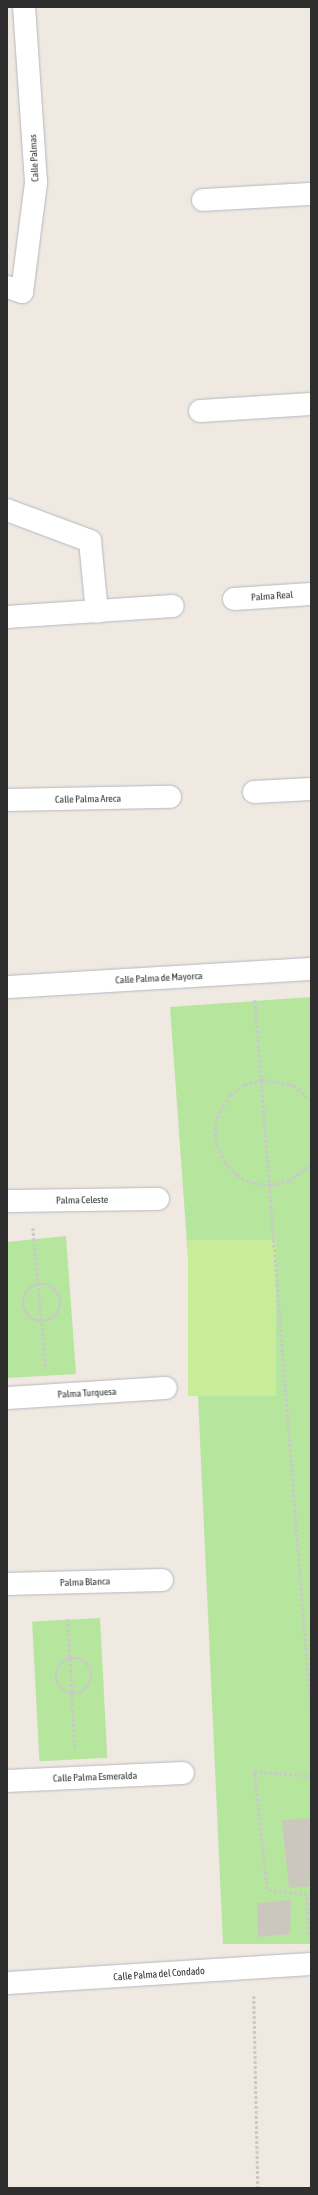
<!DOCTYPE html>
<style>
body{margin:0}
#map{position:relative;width:318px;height:2195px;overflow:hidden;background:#efe9e1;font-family:"Asap Condensed",sans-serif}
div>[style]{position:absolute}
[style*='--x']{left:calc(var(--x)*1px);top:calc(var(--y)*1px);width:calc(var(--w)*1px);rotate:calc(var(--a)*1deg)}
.green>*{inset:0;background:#b6e59e;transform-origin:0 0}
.pitch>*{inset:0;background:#c9ec9a;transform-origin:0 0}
.building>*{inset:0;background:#cbc7bf}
.path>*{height:2.5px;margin-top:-1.25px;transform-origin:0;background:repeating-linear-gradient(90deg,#c9c9c9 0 3px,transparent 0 5px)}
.path>.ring{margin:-1.25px;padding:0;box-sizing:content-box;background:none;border:2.5px solid #c9c9c9;border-radius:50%}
.roads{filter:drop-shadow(0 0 1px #b4b7c1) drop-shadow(0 0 1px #b4b7c1)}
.minor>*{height:22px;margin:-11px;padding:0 11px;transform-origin:11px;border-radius:11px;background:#fff}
span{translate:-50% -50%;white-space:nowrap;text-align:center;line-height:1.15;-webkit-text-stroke:4px #fff;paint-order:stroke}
.street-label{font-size:10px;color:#2e2e2e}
.frame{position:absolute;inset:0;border:8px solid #2e2e2e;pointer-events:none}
</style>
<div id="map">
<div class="green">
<i style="clip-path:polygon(311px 997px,311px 1944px,223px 1944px,198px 1396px,170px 1007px)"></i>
<i style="clip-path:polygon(66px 1236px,76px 1374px,7px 1378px,7px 1242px)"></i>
<i style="left:100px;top:1618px;width:140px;height:68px;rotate:87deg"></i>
</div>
<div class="pitch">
<i style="left:188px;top:1240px;width:88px;height:156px"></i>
</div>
<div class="building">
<i style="clip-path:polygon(311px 1818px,311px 1886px,289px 1888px,282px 1820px)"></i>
<i style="clip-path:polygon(291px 1900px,290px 1934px,258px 1937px,257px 1903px)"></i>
</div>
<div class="path">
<i style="--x:255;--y:1000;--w:714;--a:85.5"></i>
<i style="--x:311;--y:1101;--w:23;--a:-139"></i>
<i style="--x:294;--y:1086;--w:33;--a:-169"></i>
<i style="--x:262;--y:1080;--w:18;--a:164"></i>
<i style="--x:245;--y:1085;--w:18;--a:146"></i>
<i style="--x:230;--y:1095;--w:19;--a:122"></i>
<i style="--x:220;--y:1111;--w:18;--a:106"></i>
<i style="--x:215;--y:1128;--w:18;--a:84"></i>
<i style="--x:217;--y:1146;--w:18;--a:63"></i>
<i style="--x:225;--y:1162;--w:18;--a:47"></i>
<i style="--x:237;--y:1175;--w:18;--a:27"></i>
<i style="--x:253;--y:1183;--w:18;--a:6"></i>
<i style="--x:271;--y:1185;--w:18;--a:-13"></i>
<i style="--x:289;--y:1181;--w:28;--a:-38"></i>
<i style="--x:33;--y:1228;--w:140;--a:84.7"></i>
<i class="ring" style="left:23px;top:1284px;width:35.5px;height:35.5px"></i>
<i style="--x:68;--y:1619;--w:131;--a:86.9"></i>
<i class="ring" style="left:56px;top:1658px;width:33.5px;height:33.5px"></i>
<i style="--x:308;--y:1935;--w:40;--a:-91.4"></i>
<i style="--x:307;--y:1895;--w:40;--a:-172.9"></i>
<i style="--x:267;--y:1890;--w:120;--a:-96.2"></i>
<i style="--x:254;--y:1771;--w:57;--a:5"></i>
<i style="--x:254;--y:1996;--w:192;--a:88.8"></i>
</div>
<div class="roads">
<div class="minor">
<i style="--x:203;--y:200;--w:108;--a:-3.2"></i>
<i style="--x:7;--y:287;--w:16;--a:18"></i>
<i style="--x:22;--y:292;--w:111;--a:-82.7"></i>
<i style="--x:36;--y:182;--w:175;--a:-93.9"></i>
<i style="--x:200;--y:411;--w:111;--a:-3.6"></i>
<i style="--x:7;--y:510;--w:89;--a:20.5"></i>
<i style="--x:90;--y:541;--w:71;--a:84.4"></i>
<i style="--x:234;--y:599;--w:77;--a:-3.7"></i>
<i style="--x:7;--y:617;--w:166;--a:-3.8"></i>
<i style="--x:254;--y:792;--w:57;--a:-3"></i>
<i style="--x:7;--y:800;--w:163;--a:-1.1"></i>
<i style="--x:7;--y:987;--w:305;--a:-3.4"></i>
<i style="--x:7;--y:1201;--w:151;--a:-0.8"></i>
<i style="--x:7;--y:1398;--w:159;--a:-3.6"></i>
<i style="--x:7;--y:1584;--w:155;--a:-1.5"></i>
<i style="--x:7;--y:1781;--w:176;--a:-2.6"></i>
<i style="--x:7;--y:1983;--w:305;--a:-3.6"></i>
</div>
</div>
<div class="street-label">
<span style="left:34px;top:158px;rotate:-93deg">Calle Palmas</span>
<span style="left:272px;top:596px;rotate:-4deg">Palma Real</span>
<span style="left:88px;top:799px;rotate:-1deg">Calle Palma Areca</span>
<span style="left:159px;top:978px;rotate:-3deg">Calle Palma de Mayorca</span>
<span style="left:82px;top:1200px;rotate:-1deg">Palma Celeste</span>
<span style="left:87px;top:1393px;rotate:-3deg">Palma Turquesa</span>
<span style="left:85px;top:1582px;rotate:-2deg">Palma Blanca</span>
<span style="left:95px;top:1777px;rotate:-2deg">Calle Palma Esmeralda</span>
<span style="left:159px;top:1974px;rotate:-4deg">Calle Palma del Condado</span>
</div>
<div class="frame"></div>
</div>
